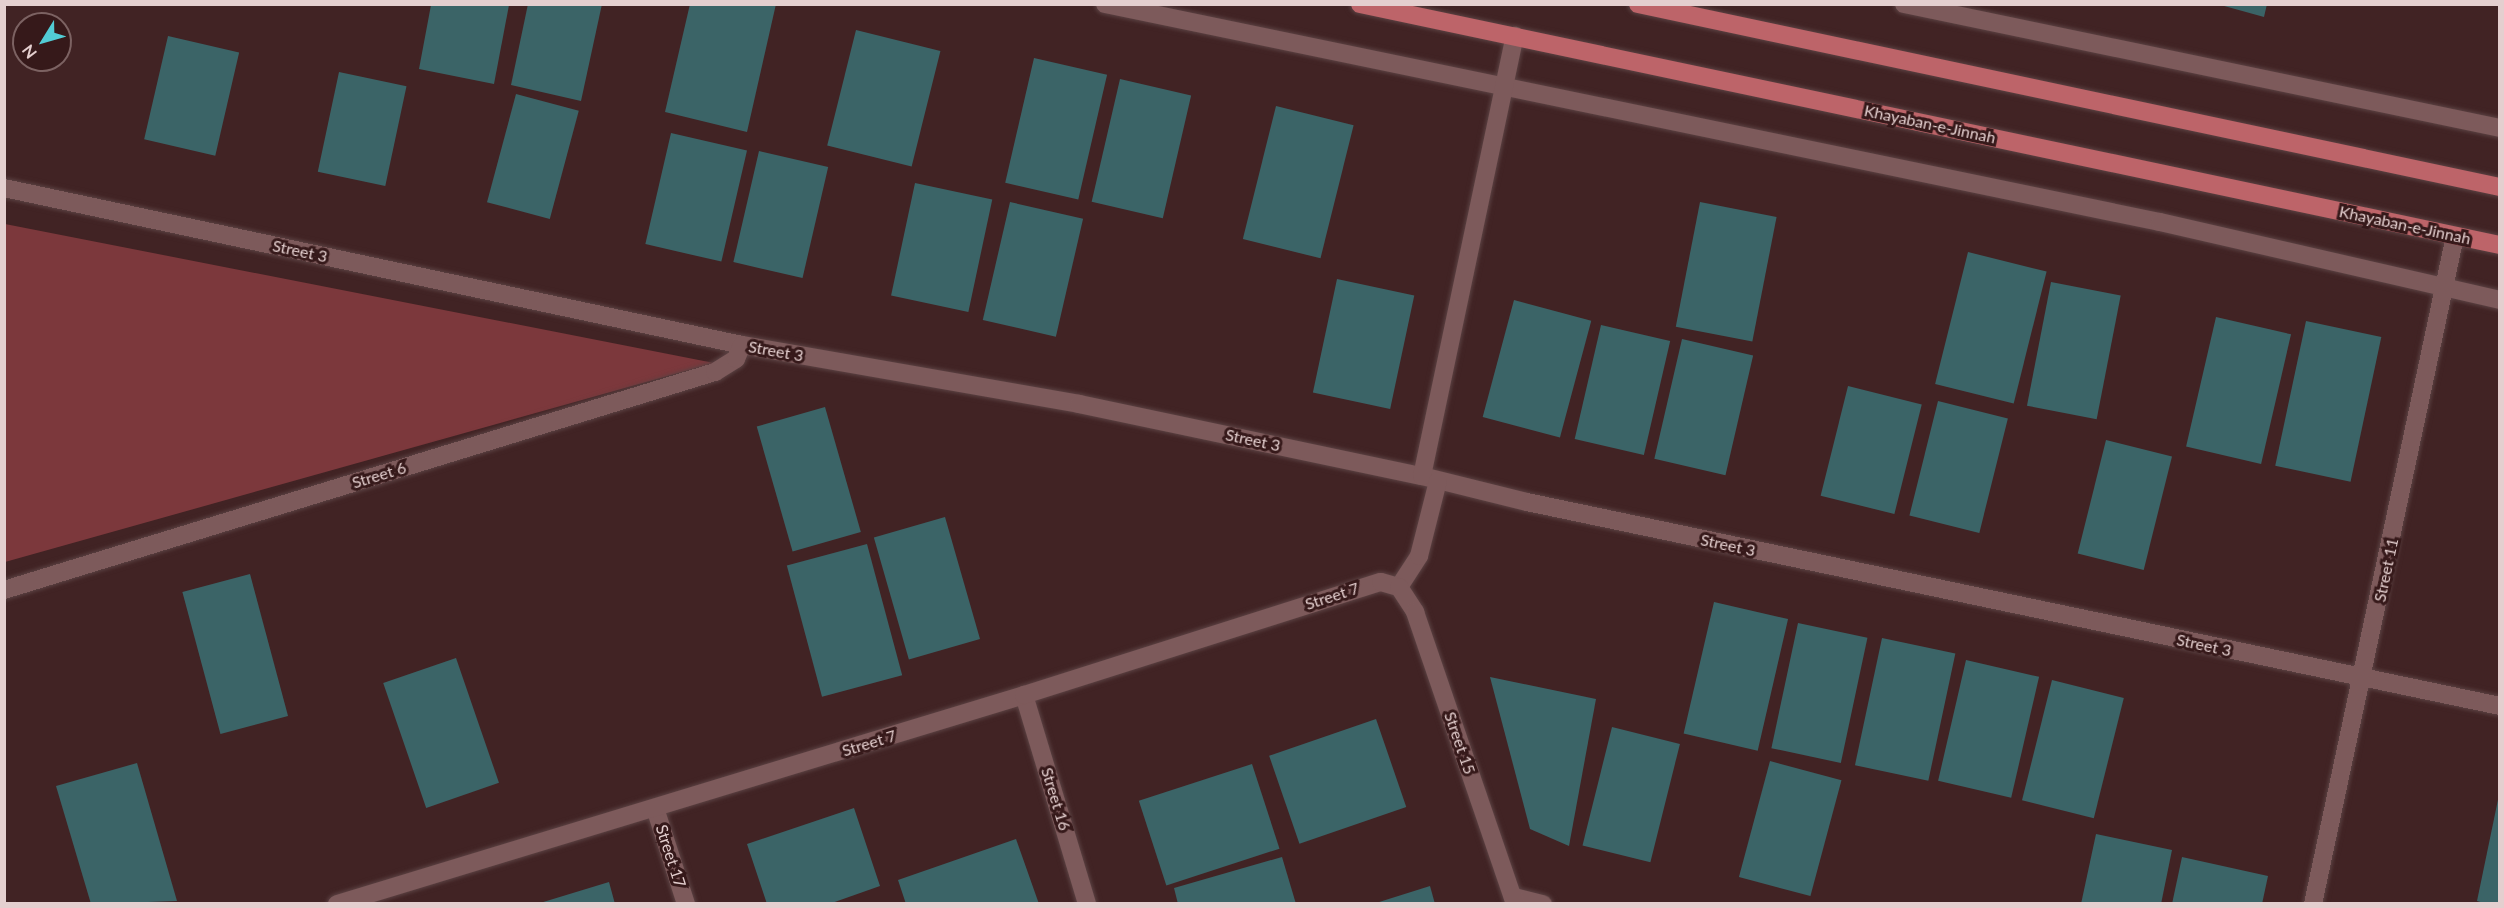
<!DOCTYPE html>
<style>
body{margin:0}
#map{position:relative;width:2504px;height:908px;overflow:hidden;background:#412324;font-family:Lato,sans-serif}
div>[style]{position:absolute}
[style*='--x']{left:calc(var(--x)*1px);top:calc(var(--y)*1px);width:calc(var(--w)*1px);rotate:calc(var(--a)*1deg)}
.green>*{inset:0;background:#7c383c}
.building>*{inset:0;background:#3b6467;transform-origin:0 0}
.roads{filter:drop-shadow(0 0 2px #5b4243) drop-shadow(0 0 2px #5b4243)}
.minor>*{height:18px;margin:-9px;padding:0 9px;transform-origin:9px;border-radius:9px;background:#7d5a5b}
.major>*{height:18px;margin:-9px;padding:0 9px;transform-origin:9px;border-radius:9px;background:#bd6469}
span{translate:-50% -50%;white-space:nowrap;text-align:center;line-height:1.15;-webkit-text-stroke:6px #36191a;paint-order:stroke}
.street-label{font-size:16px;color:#e4cfcf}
.frame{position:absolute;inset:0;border:6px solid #e4cfcf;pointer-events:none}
.north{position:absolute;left:12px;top:12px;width:60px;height:60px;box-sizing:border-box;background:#36191a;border:2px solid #7c6262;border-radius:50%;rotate:233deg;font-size:16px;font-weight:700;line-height:24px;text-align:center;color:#e4cfcf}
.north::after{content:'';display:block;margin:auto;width:21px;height:27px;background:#52ccd5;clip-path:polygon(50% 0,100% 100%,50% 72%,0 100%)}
</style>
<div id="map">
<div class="green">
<i style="clip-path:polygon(5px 224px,714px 363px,5px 562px)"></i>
</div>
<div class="building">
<i style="clip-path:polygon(528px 4px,602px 4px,581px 101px,511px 85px)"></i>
<i style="clip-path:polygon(690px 4px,776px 4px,747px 132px,665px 112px)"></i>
<i style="clip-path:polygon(2217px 4px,2267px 4px,2264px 17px)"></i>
<i style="clip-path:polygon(431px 5px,509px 5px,494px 84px,419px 69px)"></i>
<i style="left:856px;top:30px;width:87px;height:119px;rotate:14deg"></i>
<i style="left:168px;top:36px;width:73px;height:106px;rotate:13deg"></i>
<i style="left:1034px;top:58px;width:75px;height:128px;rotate:13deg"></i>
<i style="left:339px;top:72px;width:69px;height:102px;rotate:12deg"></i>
<i style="left:1120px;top:79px;width:73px;height:126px;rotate:13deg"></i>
<i style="left:516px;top:94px;width:65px;height:112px;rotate:15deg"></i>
<i style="left:1276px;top:106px;width:80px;height:137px;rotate:14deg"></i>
<i style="left:671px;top:133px;width:78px;height:114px;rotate:13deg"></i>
<i style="left:759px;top:151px;width:71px;height:114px;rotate:13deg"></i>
<i style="left:915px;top:183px;width:79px;height:115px;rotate:12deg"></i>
<i style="left:1010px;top:202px;width:75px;height:121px;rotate:13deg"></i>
<i style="left:1700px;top:202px;width:78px;height:127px;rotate:11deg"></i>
<i style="left:1968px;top:252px;width:81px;height:136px;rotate:14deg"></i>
<i style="left:1337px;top:279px;width:79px;height:116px;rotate:12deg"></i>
<i style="left:2051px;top:282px;width:71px;height:126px;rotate:11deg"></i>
<i style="left:1514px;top:300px;width:80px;height:121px;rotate:15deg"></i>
<i style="left:2216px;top:317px;width:77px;height:133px;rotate:13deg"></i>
<i style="left:2306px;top:321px;width:77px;height:148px;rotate:12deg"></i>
<i style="left:1601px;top:325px;width:71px;height:117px;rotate:13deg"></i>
<i style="left:1682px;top:339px;width:73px;height:123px;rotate:13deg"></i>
<i style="left:1848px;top:386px;width:76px;height:113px;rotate:14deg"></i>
<i style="left:1938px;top:401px;width:72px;height:118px;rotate:14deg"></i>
<i style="left:825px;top:407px;width:130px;height:71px;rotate:74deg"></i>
<i style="left:2106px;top:440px;width:68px;height:117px;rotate:14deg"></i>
<i style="left:945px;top:517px;width:127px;height:74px;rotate:74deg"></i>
<i style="left:867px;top:544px;width:136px;height:83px;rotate:75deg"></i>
<i style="left:250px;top:574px;width:147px;height:70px;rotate:75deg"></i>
<i style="left:1714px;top:602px;width:76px;height:135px;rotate:13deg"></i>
<i style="left:1798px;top:623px;width:71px;height:128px;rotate:12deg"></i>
<i style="left:1882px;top:638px;width:75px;height:130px;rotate:12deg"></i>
<i style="left:456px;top:658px;width:132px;height:77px;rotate:71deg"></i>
<i style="left:1966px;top:660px;width:75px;height:124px;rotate:13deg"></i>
<i style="clip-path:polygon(1490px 677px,1596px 699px,1569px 846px,1530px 829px)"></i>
<i style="left:2052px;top:680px;width:74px;height:124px;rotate:14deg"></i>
<i style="left:1376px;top:719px;width:93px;height:113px;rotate:71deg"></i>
<i style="left:1612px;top:727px;width:70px;height:122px;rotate:14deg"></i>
<i style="left:1770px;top:761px;width:74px;height:120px;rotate:15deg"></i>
<i style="clip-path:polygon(137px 763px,177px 901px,91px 904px,56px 786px)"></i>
<i style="left:1252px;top:764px;width:89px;height:119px;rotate:72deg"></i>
<i style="clip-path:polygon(2500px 790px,2500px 904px,2487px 904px,2477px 901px)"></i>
<i style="clip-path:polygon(854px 808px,880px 886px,829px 904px,767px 904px,747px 844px)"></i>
<i style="clip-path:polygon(2096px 834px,2172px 850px,2161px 904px,2081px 904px)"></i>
<i style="clip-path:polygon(1016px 839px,1039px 904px,906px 904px,898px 880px)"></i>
<i style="clip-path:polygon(1282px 857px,1296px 904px,1178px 904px,1174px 888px)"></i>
<i style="clip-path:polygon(2182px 857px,2268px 876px,2262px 904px,2172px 904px)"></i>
<i style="clip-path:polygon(609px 882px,615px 904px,540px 904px,540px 903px)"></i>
<i style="clip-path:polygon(1430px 886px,1435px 904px,1376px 904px,1376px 903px)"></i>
</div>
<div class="roads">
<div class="minor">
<i style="--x:1105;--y:4;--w:1077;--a:11.68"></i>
<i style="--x:2160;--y:222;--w:349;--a:12.9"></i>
<i style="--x:1904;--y:4;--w:609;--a:11.75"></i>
<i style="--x:4;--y:188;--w:755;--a:12.01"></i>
<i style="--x:742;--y:345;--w:342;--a:9.9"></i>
<i style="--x:1079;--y:404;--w:350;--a:11.9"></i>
<i style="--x:1422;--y:476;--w:108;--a:13.9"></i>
<i style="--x:1527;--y:502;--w:994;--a:11.84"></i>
<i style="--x:1422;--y:476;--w:450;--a:-78.1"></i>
<i style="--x:1399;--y:587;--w:37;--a:-57"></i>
<i style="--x:1419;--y:556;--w:77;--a:-75.8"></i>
<i style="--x:4;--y:590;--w:744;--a:-17.05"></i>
<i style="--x:715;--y:372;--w:25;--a:-32"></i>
<i style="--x:736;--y:359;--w:15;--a:-67"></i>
<i style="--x:1024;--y:695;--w:218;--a:73.2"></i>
<i style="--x:655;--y:808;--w:101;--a:72.1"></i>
<i style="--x:1514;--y:897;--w:30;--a:14"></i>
<i style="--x:337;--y:904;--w:718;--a:-16.92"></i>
<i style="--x:1024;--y:695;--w:374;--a:-17.6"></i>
<i style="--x:1381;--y:582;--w:19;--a:16"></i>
<i style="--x:1399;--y:587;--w:30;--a:57"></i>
<i style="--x:1415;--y:612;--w:309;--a:71.1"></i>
<i style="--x:2313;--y:904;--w:683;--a:-78"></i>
</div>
<div class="major">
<i style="--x:1360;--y:4;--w:1165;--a:11.94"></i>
<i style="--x:1638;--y:4;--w:881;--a:11.99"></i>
</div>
</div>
<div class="street-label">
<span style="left:1930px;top:124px;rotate:12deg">Khayaban-e-Jinnah</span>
<span style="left:2405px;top:225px;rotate:12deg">Khayaban-e-Jinnah</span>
<span style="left:300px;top:251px;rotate:12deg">Street 3</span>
<span style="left:776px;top:351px;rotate:10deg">Street 3</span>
<span style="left:1253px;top:440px;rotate:12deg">Street 3</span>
<span style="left:379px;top:475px;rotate:-17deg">Street 6</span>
<span style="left:1728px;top:545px;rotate:12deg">Street 3</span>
<span style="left:2386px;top:570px;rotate:-78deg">Street 11</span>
<span style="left:1332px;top:596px;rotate:-18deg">Street 7</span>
<span style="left:2204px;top:645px;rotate:12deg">Street 3</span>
<span style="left:869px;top:743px;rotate:-17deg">Street 7</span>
<span style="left:1460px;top:743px;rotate:71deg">Street 15</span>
<span style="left:1056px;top:799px;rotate:73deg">Street 16</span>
<span style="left:671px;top:856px;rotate:72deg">Street 17</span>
</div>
<div class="frame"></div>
<div class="north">N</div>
</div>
